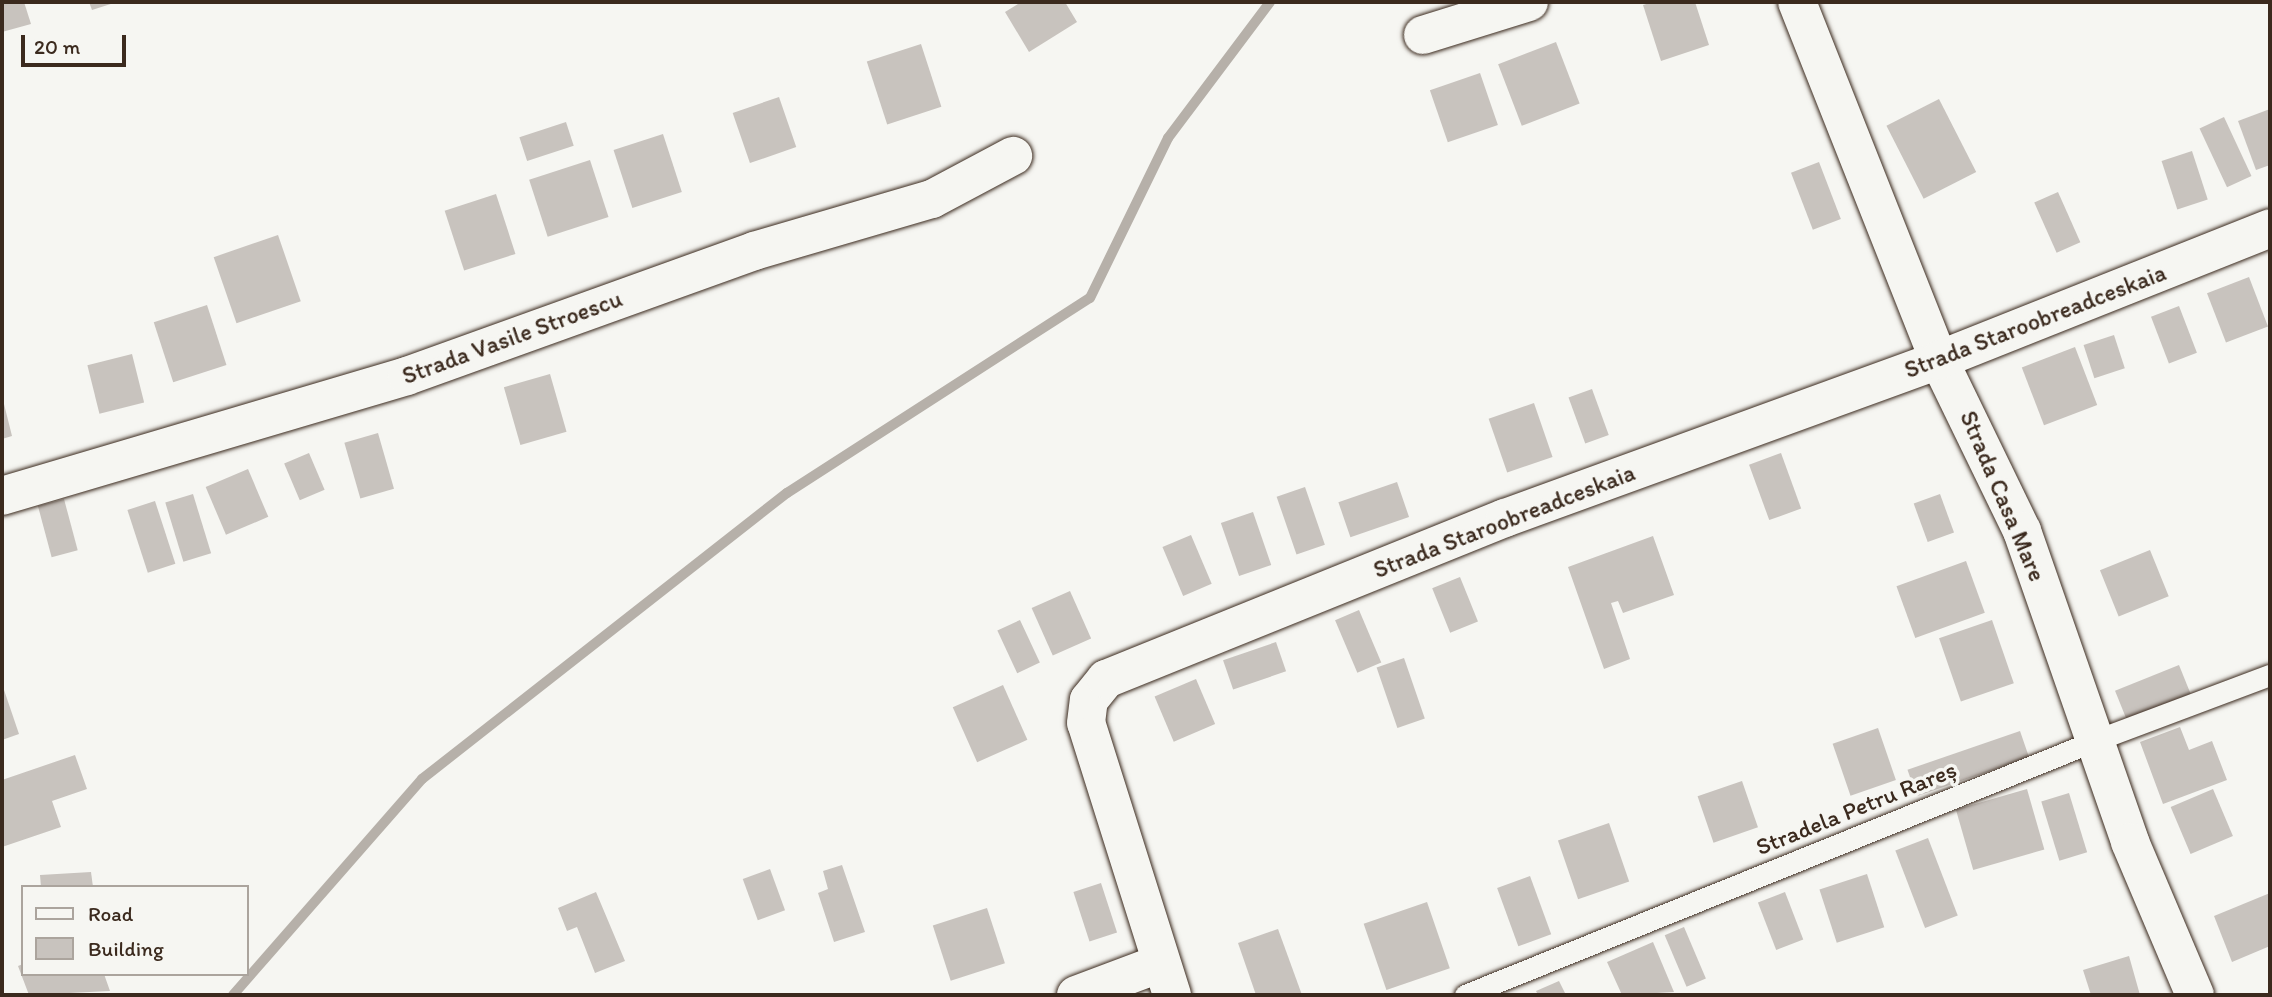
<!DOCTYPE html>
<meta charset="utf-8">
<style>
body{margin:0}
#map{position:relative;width:2272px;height:997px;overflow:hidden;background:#f6f6f2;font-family:Itim,sans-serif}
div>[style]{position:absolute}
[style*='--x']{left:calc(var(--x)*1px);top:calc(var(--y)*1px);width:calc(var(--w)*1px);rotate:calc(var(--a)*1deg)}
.stream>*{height:10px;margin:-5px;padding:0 5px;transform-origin:5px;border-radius:5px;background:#b6b0a9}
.building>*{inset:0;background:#c8c3be;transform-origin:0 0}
.roads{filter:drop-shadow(0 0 2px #3b2a1e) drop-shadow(0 0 2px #3b2a1e)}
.service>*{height:21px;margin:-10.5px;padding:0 10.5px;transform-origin:10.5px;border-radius:10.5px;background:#f6f6f2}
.minor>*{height:38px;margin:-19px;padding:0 19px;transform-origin:19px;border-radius:19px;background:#f6f6f2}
span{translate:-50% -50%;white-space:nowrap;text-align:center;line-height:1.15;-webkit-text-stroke:7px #f6f6f2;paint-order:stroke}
.street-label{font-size:24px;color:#3b2a1e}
.frame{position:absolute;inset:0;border:4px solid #3b2a1e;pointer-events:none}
.legend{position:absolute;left:21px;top:885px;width:228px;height:91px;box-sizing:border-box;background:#f6f6f2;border:2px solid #aba49d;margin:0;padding:9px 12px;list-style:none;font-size:21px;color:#3b2a1e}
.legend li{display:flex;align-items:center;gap:14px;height:35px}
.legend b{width:35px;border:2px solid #aba49d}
.scale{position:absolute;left:21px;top:35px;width:105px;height:32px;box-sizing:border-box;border:4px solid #3b2a1e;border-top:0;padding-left:9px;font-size:21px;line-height:24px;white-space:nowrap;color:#3b2a1e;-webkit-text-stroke:5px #f6f6f2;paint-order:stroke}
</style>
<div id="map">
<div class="stream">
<i style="--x:233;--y:995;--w:287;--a:-48.8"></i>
<i style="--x:422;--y:779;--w:464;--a:-38.1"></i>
<i style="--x:787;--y:493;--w:360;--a:-32.8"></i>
<i style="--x:1090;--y:298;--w:178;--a:-64"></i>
<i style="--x:1168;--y:138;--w:170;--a:-53.1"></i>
</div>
<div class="building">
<i style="clip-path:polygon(2px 2px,24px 2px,31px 24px,2px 32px)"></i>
<i style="clip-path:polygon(89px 2px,117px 2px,92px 10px)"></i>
<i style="clip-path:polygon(1021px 2px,1065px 2px,1077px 22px,1029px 52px,1005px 12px)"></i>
<i style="clip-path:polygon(1653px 2px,1695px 2px,1709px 45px,1661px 61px,1643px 5px)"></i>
<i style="left:1556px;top:42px;width:66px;height:62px;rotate:69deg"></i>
<i style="left:921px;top:44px;width:66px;height:57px;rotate:72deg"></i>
<i style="left:1480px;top:73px;width:55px;height:53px;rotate:71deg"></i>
<i style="left:779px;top:97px;width:53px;height:49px;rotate:71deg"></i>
<i style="left:1939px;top:99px;width:82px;height:59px;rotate:63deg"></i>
<i style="clip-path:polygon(2270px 109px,2270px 165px,2256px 170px,2238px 121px)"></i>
<i style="left:2224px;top:117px;width:65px;height:27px;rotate:65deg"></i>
<i style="left:566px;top:122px;width:25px;height:49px;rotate:72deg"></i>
<i style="left:663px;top:134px;width:61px;height:52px;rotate:72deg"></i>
<i style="left:2192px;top:151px;width:51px;height:32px;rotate:72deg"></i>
<i style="left:590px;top:160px;width:60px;height:64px;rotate:72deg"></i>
<i style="left:1819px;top:162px;width:61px;height:30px;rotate:69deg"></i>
<i style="left:2058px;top:192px;width:55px;height:26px;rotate:66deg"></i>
<i style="left:496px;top:194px;width:63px;height:54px;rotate:72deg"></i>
<i style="left:278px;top:235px;width:70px;height:68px;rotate:71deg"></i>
<i style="left:2249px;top:277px;width:53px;height:45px;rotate:69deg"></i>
<i style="left:207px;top:305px;width:63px;height:56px;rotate:72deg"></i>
<i style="left:2179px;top:306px;width:50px;height:30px;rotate:69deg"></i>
<i style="left:2114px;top:335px;width:35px;height:32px;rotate:72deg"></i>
<i style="left:2075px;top:347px;width:62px;height:57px;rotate:69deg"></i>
<i style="left:132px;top:354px;width:50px;height:46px;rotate:76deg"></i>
<i style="left:550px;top:374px;width:60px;height:48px;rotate:74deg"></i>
<i style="left:1592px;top:389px;width:49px;height:25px;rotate:70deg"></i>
<i style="clip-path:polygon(2px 396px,12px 436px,2px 439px)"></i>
<i style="left:1534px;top:403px;width:57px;height:48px;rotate:71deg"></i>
<i style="left:378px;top:433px;width:58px;height:35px;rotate:74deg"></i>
<i style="left:309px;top:453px;width:40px;height:27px;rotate:67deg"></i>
<i style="left:1781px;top:453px;width:59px;height:34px;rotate:70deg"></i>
<i style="left:248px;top:469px;width:52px;height:46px;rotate:67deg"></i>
<i style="left:1397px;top:482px;width:37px;height:62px;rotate:71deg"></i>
<i style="left:1305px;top:487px;width:61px;height:30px;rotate:71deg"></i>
<i style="left:193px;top:494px;width:62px;height:29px;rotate:73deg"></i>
<i style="left:1940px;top:494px;width:41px;height:28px;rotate:70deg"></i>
<i style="left:64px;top:499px;width:53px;height:27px;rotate:75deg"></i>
<i style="left:155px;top:501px;width:66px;height:29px;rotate:72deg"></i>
<i style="left:1253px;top:512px;width:56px;height:34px;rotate:71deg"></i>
<i style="left:1191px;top:535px;width:53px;height:31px;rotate:67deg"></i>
<i style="clip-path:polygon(1653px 536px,1674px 595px,1623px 613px,1618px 601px,1611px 603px,1630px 659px,1604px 669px,1568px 567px)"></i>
<i style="left:2150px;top:550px;width:50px;height:54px;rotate:68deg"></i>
<i style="left:1966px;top:561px;width:55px;height:74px;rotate:70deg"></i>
<i style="left:1460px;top:577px;width:48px;height:30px;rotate:68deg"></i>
<i style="left:1070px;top:591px;width:52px;height:42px;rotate:66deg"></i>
<i style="left:1359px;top:610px;width:57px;height:26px;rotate:67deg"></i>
<i style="left:1020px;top:620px;width:47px;height:25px;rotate:65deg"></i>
<i style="left:1992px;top:620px;width:67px;height:56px;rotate:71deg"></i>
<i style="left:1276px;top:642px;width:31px;height:56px;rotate:71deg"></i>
<i style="left:1404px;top:658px;width:64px;height:29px;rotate:71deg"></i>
<i style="left:2179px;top:665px;width:32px;height:69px;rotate:68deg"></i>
<i style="left:1196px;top:679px;width:49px;height:45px;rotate:67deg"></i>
<i style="clip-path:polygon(2px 684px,19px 734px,2px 740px)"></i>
<i style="left:1003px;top:685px;width:60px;height:55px;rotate:66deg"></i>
<i style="clip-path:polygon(2180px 727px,2189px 750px,2212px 741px,2227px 780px,2163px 804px,2140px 742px)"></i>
<i style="left:1878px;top:728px;width:55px;height:48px;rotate:71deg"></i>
<i style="left:2020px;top:731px;width:28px;height:119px;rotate:71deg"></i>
<i style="clip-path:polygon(75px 755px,87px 789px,52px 801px,61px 827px,2px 847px,2px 780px)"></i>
<i style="left:1742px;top:781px;width:49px;height:47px;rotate:71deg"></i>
<i style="left:2027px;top:789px;width:63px;height:74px;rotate:74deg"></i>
<i style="left:2213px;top:789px;width:51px;height:46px;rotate:67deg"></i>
<i style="left:2069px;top:793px;width:62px;height:29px;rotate:73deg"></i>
<i style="left:1609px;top:823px;width:62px;height:54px;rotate:71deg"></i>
<i style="left:1928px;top:838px;width:83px;height:35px;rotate:69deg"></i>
<i style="clip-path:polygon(842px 865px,865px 932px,834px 942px,818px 893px,828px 889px,823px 871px)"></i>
<i style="left:770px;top:869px;width:44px;height:29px;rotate:70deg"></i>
<i style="clip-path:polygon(91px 872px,93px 887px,41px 887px,40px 875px)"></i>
<i style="left:1867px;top:874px;width:56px;height:50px;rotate:72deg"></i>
<i style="left:1530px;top:876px;width:62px;height:35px;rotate:70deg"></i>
<i style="left:1101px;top:883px;width:52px;height:29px;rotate:72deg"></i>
<i style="clip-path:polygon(596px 892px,625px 961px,595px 973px,577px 927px,567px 931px,558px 908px)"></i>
<i style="left:1785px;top:892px;width:51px;height:29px;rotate:69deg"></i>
<i style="clip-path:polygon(2270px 893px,2270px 946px,2232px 962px,2214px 916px)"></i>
<i style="left:1427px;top:902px;width:70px;height:67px;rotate:71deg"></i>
<i style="left:987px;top:908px;width:58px;height:57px;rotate:72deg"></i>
<i style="left:1684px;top:927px;width:56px;height:21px;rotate:67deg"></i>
<i style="clip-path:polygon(1278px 929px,1302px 995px,1256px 995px,1238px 943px)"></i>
<i style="clip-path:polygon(1653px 942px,1674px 992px,1622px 995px,1607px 962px)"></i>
<i style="clip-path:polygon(2129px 956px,2140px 995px,2091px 995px,2083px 970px)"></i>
<i style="clip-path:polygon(23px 964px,23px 974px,104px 974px,110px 991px,29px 995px,18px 966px)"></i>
<i style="clip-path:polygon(1559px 981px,1566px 995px,1538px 995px,1536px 991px)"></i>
</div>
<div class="roads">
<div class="service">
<i style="--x:1465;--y:995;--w:678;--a:-21.99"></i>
<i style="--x:2094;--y:741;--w:188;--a:-20.6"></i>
</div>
<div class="minor">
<i style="--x:1797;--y:2;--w:385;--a:68.4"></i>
<i style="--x:1939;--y:360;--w:190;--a:64.1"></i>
<i style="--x:2022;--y:531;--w:329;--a:70.8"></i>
<i style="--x:2130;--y:842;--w:166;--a:67"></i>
<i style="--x:1423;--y:35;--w:111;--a:-17.3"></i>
<i style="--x:2;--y:496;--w:422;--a:-16.5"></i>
<i style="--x:407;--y:376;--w:369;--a:-19.8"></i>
<i style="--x:754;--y:251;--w:185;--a:-16.3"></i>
<i style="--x:932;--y:199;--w:92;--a:-28"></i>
<i style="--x:1076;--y:995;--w:91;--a:-20.6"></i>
<i style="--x:1172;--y:995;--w:285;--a:-107.5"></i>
<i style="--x:1086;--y:723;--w:23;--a:-83"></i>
<i style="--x:1089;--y:700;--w:27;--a:-51"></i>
<i style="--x:1106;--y:679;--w:430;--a:-22"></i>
<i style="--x:1505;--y:518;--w:462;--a:-20"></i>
<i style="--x:1939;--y:360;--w:356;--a:-21.7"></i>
</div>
</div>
<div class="street-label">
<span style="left:2035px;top:321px;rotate:-21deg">Strada Staroobreadceskaia</span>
<span style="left:512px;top:337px;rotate:-20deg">Strada Vasile Stroescu</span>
<span style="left:2003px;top:496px;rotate:67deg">Strada Casa Mare</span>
<span style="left:1504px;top:521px;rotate:-21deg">Strada Staroobreadceskaia</span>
<span style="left:1856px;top:808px;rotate:-22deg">Stradela Petru Rareș</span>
</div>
<div class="frame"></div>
<ul class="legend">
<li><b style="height:9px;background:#f6f6f2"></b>Road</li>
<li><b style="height:19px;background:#c8c3be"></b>Building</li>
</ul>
<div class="scale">20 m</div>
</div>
